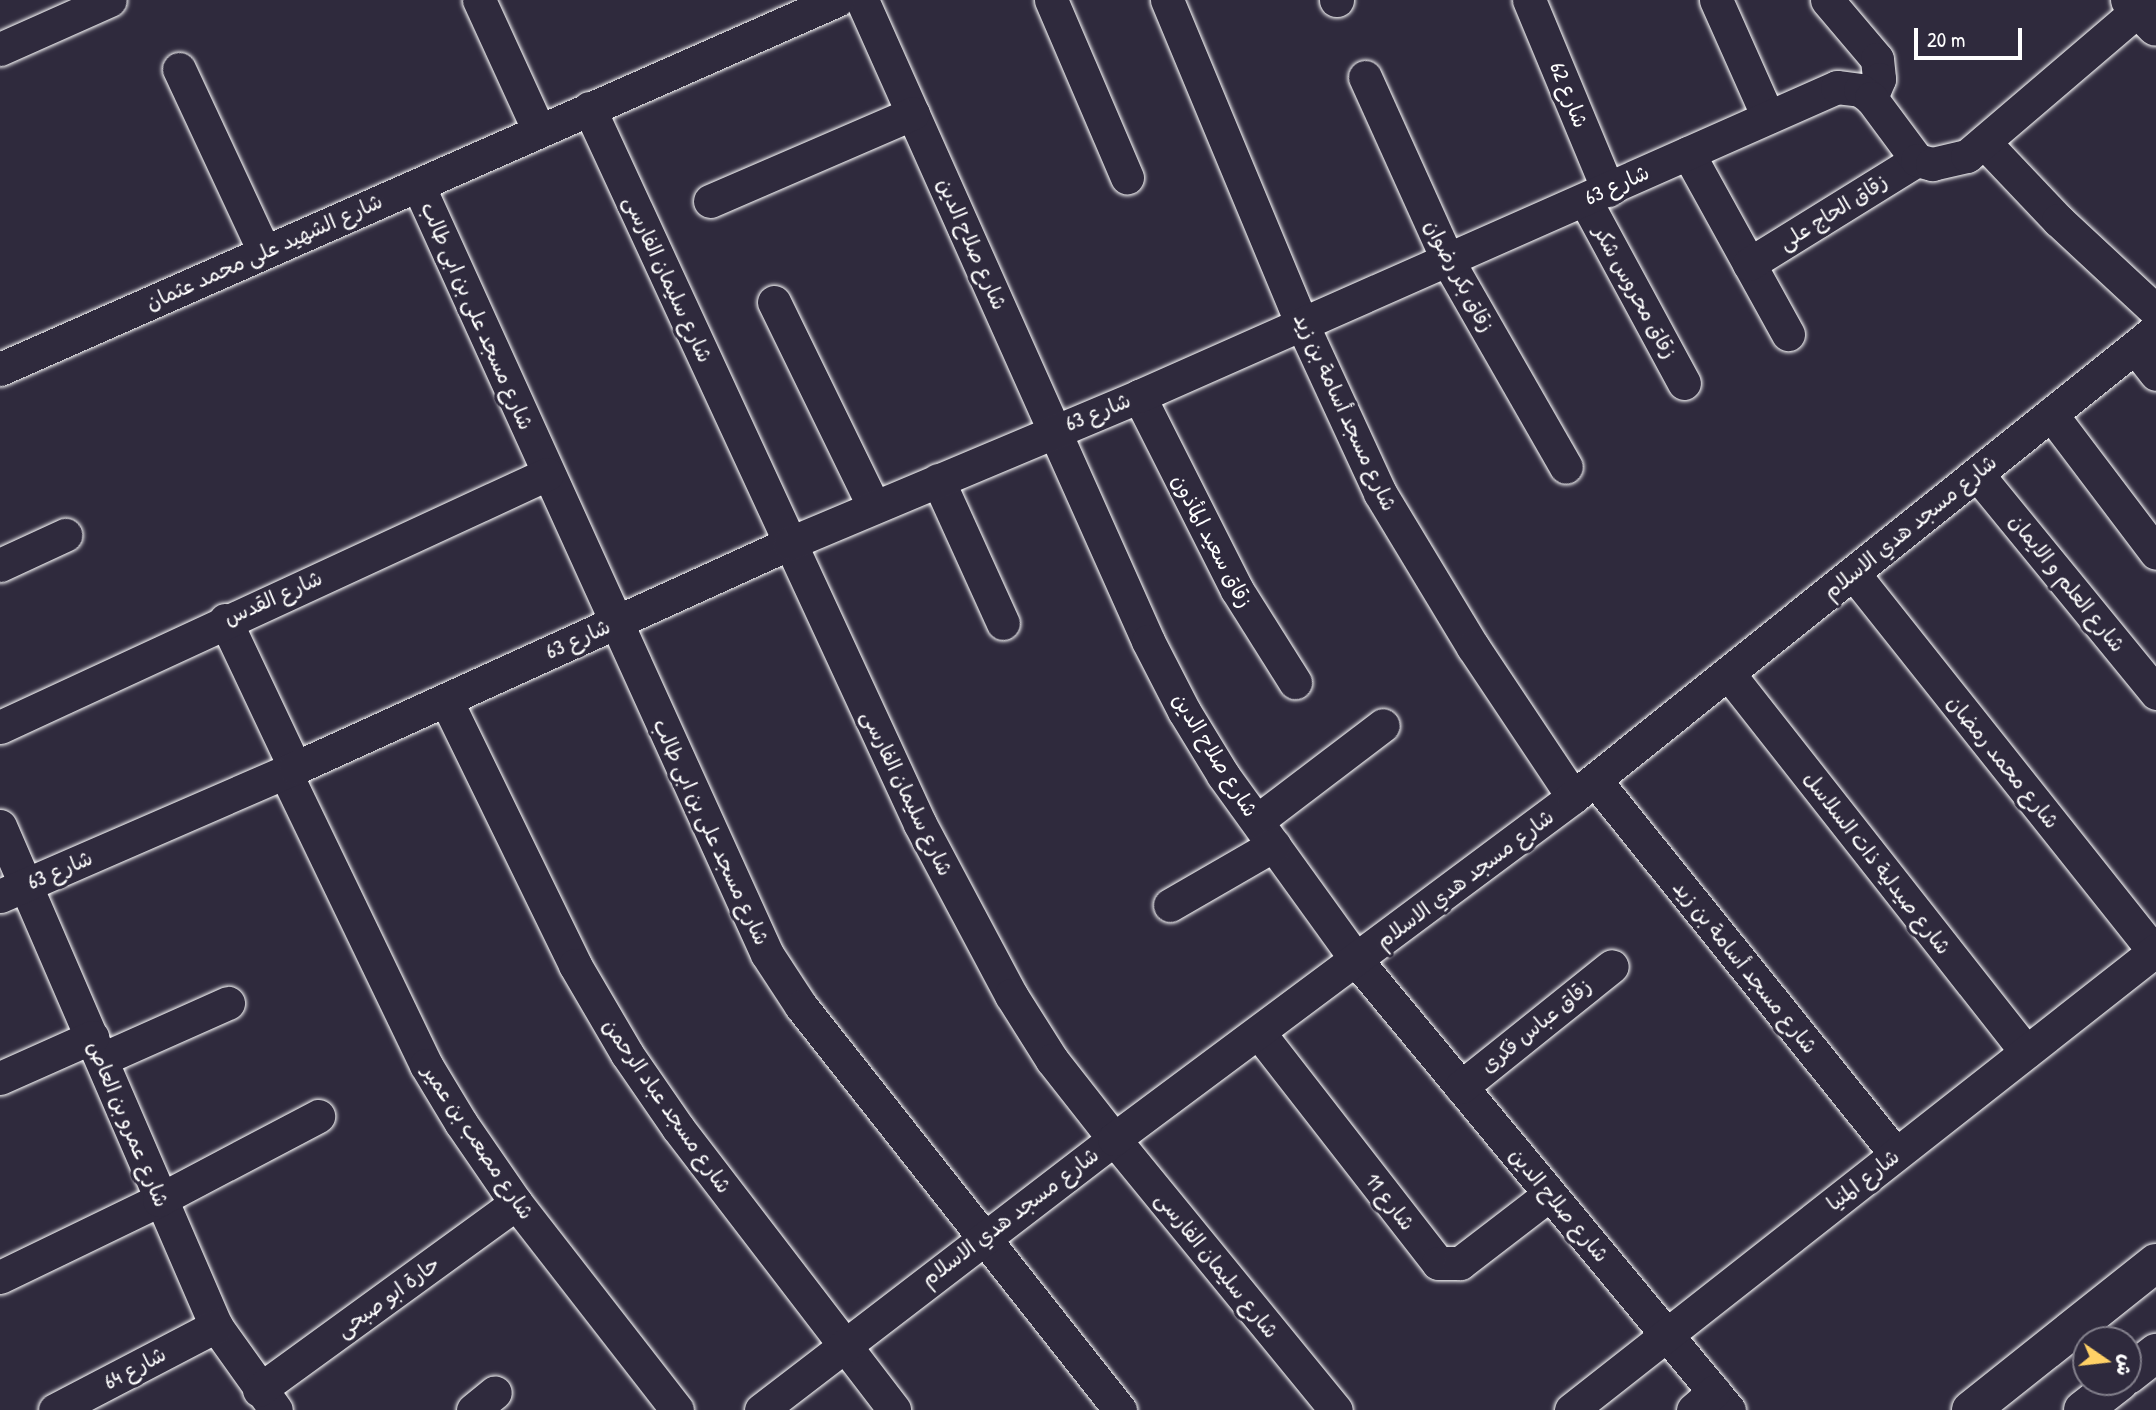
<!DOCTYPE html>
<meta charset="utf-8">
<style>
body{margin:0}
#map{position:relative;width:2156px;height:1410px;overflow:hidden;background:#2f2a3d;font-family:"Patrick Hand","Playpen Sans Arabic",sans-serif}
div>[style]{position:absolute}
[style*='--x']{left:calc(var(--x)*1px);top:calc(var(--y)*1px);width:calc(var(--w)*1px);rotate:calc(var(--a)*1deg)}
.roads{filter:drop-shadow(0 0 2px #fff) drop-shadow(0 0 2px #fff)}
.street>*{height:33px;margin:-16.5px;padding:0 16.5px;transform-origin:16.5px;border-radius:16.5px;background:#2f2a3d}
.secondary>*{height:38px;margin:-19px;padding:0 19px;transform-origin:19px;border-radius:19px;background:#2f2a3d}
span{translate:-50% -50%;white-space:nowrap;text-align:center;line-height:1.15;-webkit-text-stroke:6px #2f2a3d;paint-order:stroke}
.street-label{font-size:21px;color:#fff}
.north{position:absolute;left:2072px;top:1326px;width:70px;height:70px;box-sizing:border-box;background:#2f2a3d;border:2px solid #827f8b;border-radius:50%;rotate:104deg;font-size:19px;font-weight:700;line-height:28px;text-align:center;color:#fff}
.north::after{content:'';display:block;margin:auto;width:24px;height:32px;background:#ffd166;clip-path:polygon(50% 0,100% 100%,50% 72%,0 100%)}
.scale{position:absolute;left:1914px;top:28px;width:108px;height:32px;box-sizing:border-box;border:4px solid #fff;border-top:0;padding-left:9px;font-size:21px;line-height:24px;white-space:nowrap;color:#fff;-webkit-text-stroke:5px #2f2a3d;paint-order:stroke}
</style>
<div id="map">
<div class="roads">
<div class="street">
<i style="--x:479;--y:0;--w:144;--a:65.4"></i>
<i style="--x:862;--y:0;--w:702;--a:65.95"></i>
<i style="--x:1148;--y:641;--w:79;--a:62.8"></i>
<i style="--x:1184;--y:711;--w:75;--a:58.6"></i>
<i style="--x:1223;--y:775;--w:229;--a:54.2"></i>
<i style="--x:1357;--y:961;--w:583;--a:50.36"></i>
<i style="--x:1051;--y:0;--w:193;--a:66.8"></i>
<i style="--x:1167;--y:0;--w:351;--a:67.4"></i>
<i style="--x:1302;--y:324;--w:186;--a:65.2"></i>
<i style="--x:1380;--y:493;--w:180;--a:58.9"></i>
<i style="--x:1473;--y:647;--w:180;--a:56.3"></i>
<i style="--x:1336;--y:0;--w:1;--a:0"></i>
<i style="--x:1529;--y:0;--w:206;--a:67.4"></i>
<i style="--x:1716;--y:0;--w:128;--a:66"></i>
<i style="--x:1827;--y:0;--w:77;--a:49.7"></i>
<i style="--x:1877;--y:59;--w:20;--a:84"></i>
<i style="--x:1879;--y:79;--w:21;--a:113"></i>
<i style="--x:0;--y:49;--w:120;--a:-24"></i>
<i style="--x:179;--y:69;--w:201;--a:65"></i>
<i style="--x:1365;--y:77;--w:202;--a:65.7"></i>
<i style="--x:1448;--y:261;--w:237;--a:60.2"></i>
<i style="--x:589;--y:108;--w:789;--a:65.19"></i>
<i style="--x:920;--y:824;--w:194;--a:62"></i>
<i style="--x:1011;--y:995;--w:77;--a:57.8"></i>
<i style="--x:1052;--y:1060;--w:100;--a:51.9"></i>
<i style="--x:1114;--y:1139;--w:350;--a:50.7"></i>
<i style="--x:1984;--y:142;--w:108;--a:46.5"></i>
<i style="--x:2058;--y:220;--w:134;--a:42.9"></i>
<i style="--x:1688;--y:153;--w:207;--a:61.1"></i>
<i style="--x:418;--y:185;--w:844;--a:65.59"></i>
<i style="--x:767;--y:954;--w:62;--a:56.8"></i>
<i style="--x:801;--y:1006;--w:515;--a:51.71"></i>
<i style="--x:1585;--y:200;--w:208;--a:61.6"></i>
<i style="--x:710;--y:201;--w:221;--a:-23.4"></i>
<i style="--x:1749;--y:264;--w:198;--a:-31.8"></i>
<i style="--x:774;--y:302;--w:228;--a:64"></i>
<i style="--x:2135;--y:347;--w:34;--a:52"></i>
<i style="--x:0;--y:369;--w:915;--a:-23.79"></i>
<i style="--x:1139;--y:396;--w:217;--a:63.2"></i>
<i style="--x:1237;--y:590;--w:109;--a:57.8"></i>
<i style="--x:2051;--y:414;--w:174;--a:52.9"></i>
<i style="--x:1977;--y:474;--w:283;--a:50.7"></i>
<i style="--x:938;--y:480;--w:157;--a:65.6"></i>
<i style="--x:0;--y:565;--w:72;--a:-24.8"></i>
<i style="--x:1853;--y:573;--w:483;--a:51.5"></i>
<i style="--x:225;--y:620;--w:164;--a:64.7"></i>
<i style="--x:1728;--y:673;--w:482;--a:51.8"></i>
<i style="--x:446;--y:700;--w:295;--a:64"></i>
<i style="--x:575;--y:965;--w:103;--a:59.7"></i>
<i style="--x:627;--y:1054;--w:90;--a:55.4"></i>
<i style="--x:678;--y:1128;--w:355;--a:52.5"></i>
<i style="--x:0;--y:727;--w:603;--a:-24.82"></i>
<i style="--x:285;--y:772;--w:325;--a:64.3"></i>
<i style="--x:426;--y:1065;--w:68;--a:58.9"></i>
<i style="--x:461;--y:1123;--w:97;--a:55.5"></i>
<i style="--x:516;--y:1203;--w:262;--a:52.1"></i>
<i style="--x:1595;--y:780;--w:480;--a:51.2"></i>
<i style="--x:1257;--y:821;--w:158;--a:-37.3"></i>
<i style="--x:0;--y:826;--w:545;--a:66.64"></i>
<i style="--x:216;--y:1326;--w:103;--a:54.5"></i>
<i style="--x:0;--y:896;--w:322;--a:-23.5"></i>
<i style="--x:295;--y:768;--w:544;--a:-24.44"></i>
<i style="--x:790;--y:543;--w:379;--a:-22.8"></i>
<i style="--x:1139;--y:396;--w:763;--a:-23.88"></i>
<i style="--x:1837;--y:87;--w:23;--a:7"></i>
<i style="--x:1860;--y:90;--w:14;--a:36"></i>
<i style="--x:1871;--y:98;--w:77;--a:53.4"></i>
<i style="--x:1917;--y:160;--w:16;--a:15"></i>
<i style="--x:1932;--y:164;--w:36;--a:-13"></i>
<i style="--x:1967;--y:156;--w:226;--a:-40.5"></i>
<i style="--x:1170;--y:905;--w:120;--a:-30"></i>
<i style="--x:1259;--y:1033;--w:291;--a:52.1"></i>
<i style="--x:1438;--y:1263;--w:22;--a:0"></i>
<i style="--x:1460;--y:1263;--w:113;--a:-37.5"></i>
<i style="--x:102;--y:1059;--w:138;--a:-24"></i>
<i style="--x:0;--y:1078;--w:101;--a:-24"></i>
<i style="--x:1461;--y:1087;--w:193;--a:-38.7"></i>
<i style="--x:0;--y:1277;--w:177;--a:-25.8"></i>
<i style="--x:159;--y:1200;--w:180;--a:-27.8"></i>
<i style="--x:259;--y:1390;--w:318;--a:-36"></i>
<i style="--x:55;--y:1410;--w:182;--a:-27.6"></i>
<i style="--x:473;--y:1410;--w:28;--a:-39"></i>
<i style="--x:761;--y:1410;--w:445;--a:-37.5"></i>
<i style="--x:1114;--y:1139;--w:572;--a:-36.69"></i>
<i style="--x:1573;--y:797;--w:747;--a:-38.7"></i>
<i style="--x:1571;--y:1410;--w:744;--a:-38.18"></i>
<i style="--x:1693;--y:1410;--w:28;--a:-41"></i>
</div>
<div class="secondary">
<i style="--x:2130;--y:0;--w:37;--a:46"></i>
<i style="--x:2128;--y:1375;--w:36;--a:-38"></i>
<i style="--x:1971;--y:1410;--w:236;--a:-38.5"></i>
<i style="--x:2083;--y:1410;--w:46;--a:-37.9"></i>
</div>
</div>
<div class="street-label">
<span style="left:1569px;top:95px;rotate:68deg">شارع 62</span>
<span style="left:1617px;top:185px;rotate:-24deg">شارع 63</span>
<span style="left:1833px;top:212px;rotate:-32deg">زقاق الحاج على</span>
<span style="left:972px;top:244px;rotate:66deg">شارع صلاح الدين</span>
<span style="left:264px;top:252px;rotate:-24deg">شارع الشهيد على محمد عثمان</span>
<span style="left:1459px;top:276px;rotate:62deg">زقاق بكر رضوان</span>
<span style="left:668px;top:279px;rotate:65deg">شارع سليمان الفارسى</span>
<span style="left:1635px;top:292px;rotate:61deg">زقاق محروس شكر</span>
<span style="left:477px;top:316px;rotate:66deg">شارع مسجد على بن ابى طالب</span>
<span style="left:1098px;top:412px;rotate:-22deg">شارع 63</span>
<span style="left:1345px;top:412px;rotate:65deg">شارع مسجد أسامة بن زيد</span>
<span style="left:1910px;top:527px;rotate:-39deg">شارع مسجد هدي الاسلام</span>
<span style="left:1212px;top:541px;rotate:62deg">زقاق سعيد المأذون</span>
<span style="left:2067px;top:583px;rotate:51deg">شارع العلم و الايمان</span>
<span style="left:273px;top:598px;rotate:-24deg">شارع القدس</span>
<span style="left:578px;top:639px;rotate:-24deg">شارع 63</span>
<span style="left:1215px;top:755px;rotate:58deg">شارع صلاح الدين</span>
<span style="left:2003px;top:762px;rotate:51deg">شارع محمد رمضان</span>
<span style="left:907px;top:793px;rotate:64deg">شارع سليمان الفارسى</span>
<span style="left:711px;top:832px;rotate:65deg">شارع مسجد على بن ابى طالب</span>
<span style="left:1877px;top:863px;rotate:52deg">شارع صيدلية ذات السلاسل</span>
<span style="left:60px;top:870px;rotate:-23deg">شارع 63</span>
<span style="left:1465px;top:879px;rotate:-37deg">شارع مسجد هدي الاسلام</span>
<span style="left:1745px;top:967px;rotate:51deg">شارع مسجد أسامة بن زيد</span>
<span style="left:1536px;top:1026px;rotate:-39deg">زقاق عباس فكرى</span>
<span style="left:667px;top:1106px;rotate:55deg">شارع مسجد عباد الرحمن</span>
<span style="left:128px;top:1124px;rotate:67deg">شارع عمرو بن العاص</span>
<span style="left:478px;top:1142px;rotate:56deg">شارع مصعب بن عمير</span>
<span style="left:1863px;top:1180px;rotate:-38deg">شارع المنيا</span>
<span style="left:1390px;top:1202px;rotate:52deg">شارع 11</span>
<span style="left:1559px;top:1205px;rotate:50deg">شارع صلاح الدين</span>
<span style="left:1010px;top:1217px;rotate:-37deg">شارع مسجد هدي الاسلام</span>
<span style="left:1217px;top:1265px;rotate:51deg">شارع سليمان الفارسى</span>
<span style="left:388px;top:1297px;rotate:-36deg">حارة ابو صبحى</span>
<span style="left:135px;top:1368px;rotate:-28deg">شارع 64</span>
</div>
<div class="north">ش</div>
<div class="scale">20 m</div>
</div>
